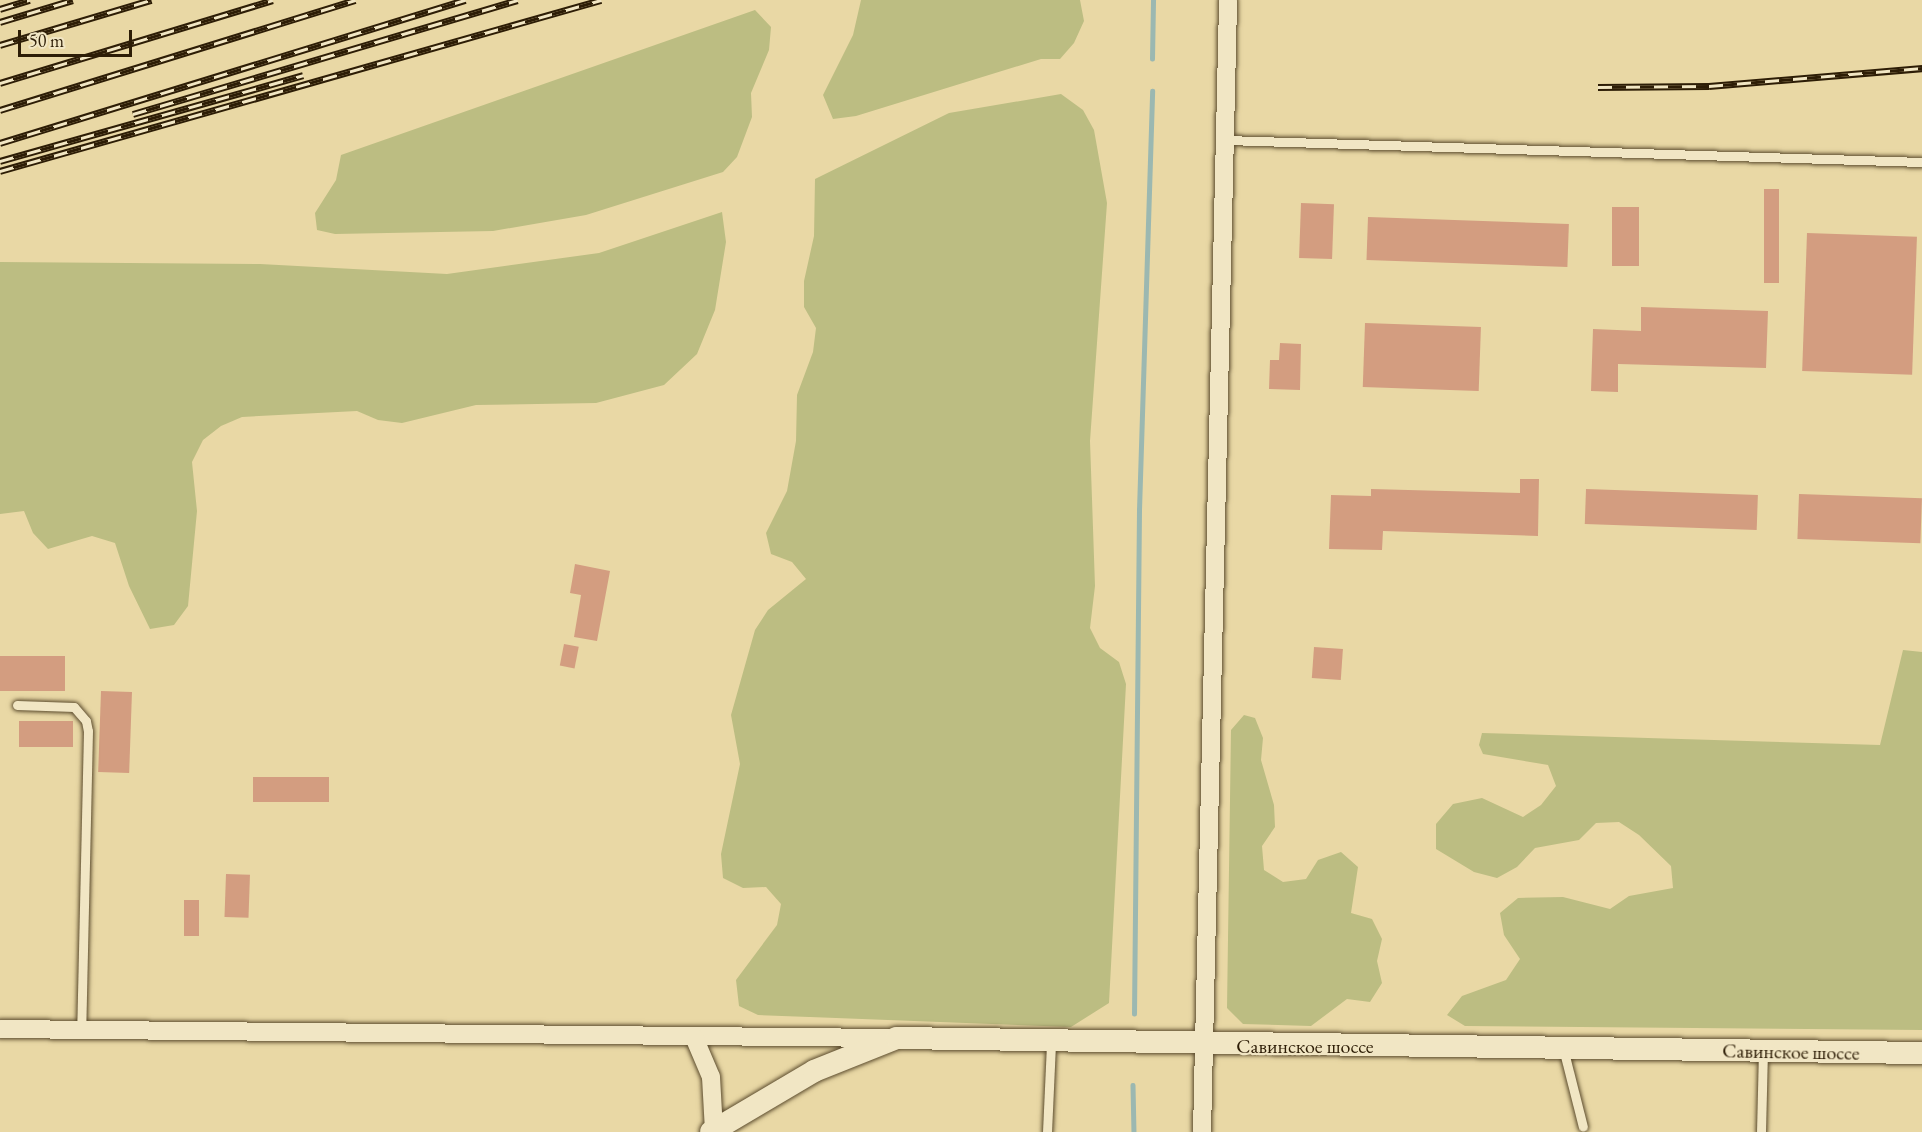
<!DOCTYPE html>
<meta charset="utf-8">
<style>
body{margin:0}
#map{position:relative;width:1922px;height:1132px;overflow:hidden;background:#e9d8a5;font-family:"EB Garamond",serif}
div>[style]{position:absolute}
[style*='--x']{left:calc(var(--x)*1px);top:calc(var(--y)*1px);width:calc(var(--w)*1px);rotate:calc(var(--a)*1deg)}
.green>*{inset:0;background:#bcbd82}
.stream>*{height:4.5px;margin:-2.25px;padding:0 2.25px;transform-origin:2.25px;border-radius:2.25px;background:#9bb8b1}
.building>*{inset:0;background:#d39d80;transform-origin:0 0}
.roads{filter:drop-shadow(0 0 2px #5c4c2e) drop-shadow(0 0 2px #5c4c2e)}
.service>*{height:9px;margin:-4.5px;padding:0 4.5px;transform-origin:4.5px;border-radius:4.5px;background:#f1e6c4}
.minor>*{height:18px;margin:-9px;padding:0 9px;transform-origin:9px;border-radius:9px;background:#f1e6c4}
.tertiary>*{height:22px;margin:-11px;padding:0 11px;transform-origin:11px;border-radius:11px;background:#f1e6c4}
.rail>*{height:7px;margin-top:-3.5px;transform-origin:0;background:repeating-linear-gradient(90deg,#f1e6c4 0 14px,#2d1d06 0 28px);box-sizing:border-box;border-block:2px solid #2d1d06}
span{translate:-50% -50%;white-space:nowrap;text-align:center;line-height:1.15;-webkit-text-stroke:4.5px #f1e6c4;paint-order:stroke}
.street-label{font-size:20px;color:#2d1d06}
.scale{position:absolute;left:18px;top:30px;width:114px;height:27px;box-sizing:border-box;border:3px solid #2d1d06;border-top:0;padding-left:8px;font-size:18px;line-height:21px;white-space:nowrap;color:#2d1d06;-webkit-text-stroke:4px #f1e6c4;paint-order:stroke}
</style>
<div id="map">
<div class="green">
<i style="clip-path:polygon(861px 0,1080px 0,1084px 21px,1074px 43px,1060px 59px,1041px 59px,856px 116px,833px 119px,823px 95px,853px 35px)"></i>
<i style="clip-path:polygon(755px 10px,771px 27px,769px 50px,751px 93px,752px 117px,737px 157px,723px 172px,586px 215px,493px 231px,335px 234px,317px 230px,315px 213px,336px 180px,341px 155px)"></i>
<i style="clip-path:polygon(1061px 94px,1083px 110px,1094px 130px,1107px 203px,1090px 441px,1095px 586px,1090px 628px,1100px 648px,1119px 662px,1126px 684px,1109px 1003px,1071px 1027px,758px 1015px,739px 1006px,736px 980px,777px 925px,781px 904px,766px 887px,743px 888px,723px 878px,721px 854px,740px 764px,731px 715px,755px 630px,768px 610px,806px 579px,792px 562px,771px 554px,766px 533px,787px 491px,796px 441px,797px 395px,813px 352px,816px 328px,804px 307px,804px 281px,814px 236px,815px 179px,949px 113px)"></i>
<i style="clip-path:polygon(722px 212px,726px 242px,715px 310px,697px 354px,664px 385px,596px 403px,476px 405px,402px 423px,378px 420px,357px 411px,242px 417px,221px 426px,203px 440px,192px 462px,197px 511px,188px 606px,174px 625px,150px 629px,129px 586px,115px 543px,92px 536px,48px 549px,33px 533px,24px 511px,0 514px,0 262px,260px 264px,447px 274px,599px 253px)"></i>
<i style="clip-path:polygon(1903px 650px,1922px 652px,1922px 1030px,1465px 1026px,1447px 1015px,1462px 996px,1506px 980px,1520px 959px,1504px 935px,1500px 913px,1518px 898px,1563px 897px,1610px 909px,1629px 896px,1673px 888px,1671px 866px,1639px 835px,1619px 822px,1596px 823px,1579px 840px,1535px 848px,1517px 867px,1497px 878px,1474px 872px,1436px 849px,1436px 824px,1453px 804px,1482px 798px,1523px 817px,1541px 805px,1556px 786px,1548px 765px,1483px 754px,1479px 745px,1482px 733px,1880px 745px)"></i>
<i style="clip-path:polygon(1244px 715px,1255px 718px,1263px 738px,1261px 760px,1274px 805px,1275px 827px,1262px 846px,1264px 870px,1283px 882px,1306px 879px,1318px 860px,1341px 852px,1358px 867px,1351px 913px,1372px 919px,1382px 939px,1377px 961px,1382px 983px,1370px 1002px,1347px 999px,1311px 1026px,1243px 1024px,1227px 1008px,1231px 730px)"></i>
</div>
<div class="stream">
<i style="--x:1152;--y:59;--w:59;--a:-89"></i>
<i style="--x:1134;--y:1014;--w:504;--a:-89.43"></i>
<i style="--x:1139;--y:510;--w:419;--a:-88.2"></i>
<i style="--x:1133;--y:1085;--w:47;--a:88.8"></i>
</div>
<div class="building">
<i style="left:1764px;top:189px;width:15px;height:94px"></i>
<i style="left:1301px;top:203px;width:33px;height:55px;rotate:2deg"></i>
<i style="left:1612px;top:207px;width:27px;height:59px"></i>
<i style="left:1368px;top:217px;width:201px;height:43px;rotate:2deg"></i>
<i style="left:1807px;top:233px;width:110px;height:138px;rotate:2deg"></i>
<i style="clip-path:polygon(1641px 307px,1768px 311px,1766px 368px,1618px 364px,1618px 392px,1591px 391px,1593px 329px,1641px 331px)"></i>
<i style="left:1365px;top:323px;width:116px;height:64px;rotate:2deg"></i>
<i style="clip-path:polygon(1280px 343px,1301px 344px,1300px 390px,1269px 389px,1270px 360px,1279px 360px)"></i>
<i style="clip-path:polygon(1520px 479px,1539px 479px,1538px 536px,1383px 531px,1382px 550px,1329px 549px,1331px 495px,1371px 496px,1371px 489px,1520px 493px)"></i>
<i style="left:1586px;top:489px;width:172px;height:35px;rotate:2deg"></i>
<i style="left:1799px;top:494px;width:123px;height:45px;rotate:2deg"></i>
<i style="clip-path:polygon(575px 564px,610px 571px,597px 641px,574px 637px,581px 595px,570px 593px)"></i>
<i style="left:564px;top:644px;width:15px;height:22px;rotate:11deg"></i>
<i style="left:1314px;top:647px;width:29px;height:31px;rotate:4deg"></i>
<i style="left:65px;top:656px;width:35px;height:65px;rotate:90deg"></i>
<i style="left:101px;top:691px;width:31px;height:81px;rotate:2deg"></i>
<i style="left:19px;top:721px;width:54px;height:26px"></i>
<i style="left:253px;top:777px;width:76px;height:25px"></i>
<i style="left:226px;top:874px;width:24px;height:43px;rotate:2deg"></i>
<i style="left:184px;top:900px;width:15px;height:36px"></i>
</div>
<div class="roads">
<div class="service">
<i style="--x:1226;--y:140;--w:696;--a:1.81"></i>
<i style="--x:17;--y:705;--w:57;--a:2"></i>
<i style="--x:74;--y:707;--w:18;--a:49"></i>
<i style="--x:86;--y:721;--w:10;--a:79"></i>
<i style="--x:88;--y:731;--w:299;--a:91.3"></i>
<i style="--x:1563;--y:1048;--w:81;--a:75.8"></i>
<i style="--x:1047;--y:1132;--w:89;--a:-87.4"></i>
<i style="--x:1761;--y:1132;--w:80;--a:-88.6"></i>
</div>
<div class="minor">
<i style="--x:0;--y:1029;--w:889;--a:0.58"></i>
<i style="--x:694;--y:1037;--w:43;--a:67"></i>
<i style="--x:711;--y:1077;--w:53;--a:86.8"></i>
<i style="--x:1202;--y:1132;--w:1132;--a:-88.68"></i>
</div>
<div class="tertiary">
<i style="--x:711;--y:1132;--w:120;--a:-30.6"></i>
<i style="--x:814;--y:1071;--w:89;--a:-21.7"></i>
<i style="--x:897;--y:1038;--w:1025;--a:0.84"></i>
</div>
</div>
<div class="rail">
<i style="--x:0;--y:9;--w:31;--a:-17"></i>
<i style="--x:0;--y:22;--w:76;--a:-16.8"></i>
<i style="--x:0;--y:45;--w:158;--a:-16.6"></i>
<i style="--x:0;--y:83;--w:285;--a:-16.9"></i>
<i style="--x:1598;--y:87;--w:111;--a:-0.5"></i>
<i style="--x:1709;--y:86;--w:214;--a:-4.8"></i>
<i style="--x:0;--y:110;--w:372;--a:-17.2"></i>
<i style="--x:133;--y:114;--w:401;--a:-16.5"></i>
<i style="--x:0;--y:143;--w:487;--a:-17.1"></i>
<i style="--x:0;--y:161;--w:315;--a:-15.8"></i>
<i style="--x:0;--y:171;--w:625;--a:-15.88"></i>
</div>
<div class="street-label">
<span style="left:1305px;top:1046px">Савинское шоссе</span>
<span style="left:1791px;top:1052px;rotate:1deg">Савинское шоссе</span>
</div>
<div class="scale">50 m</div>
</div>
